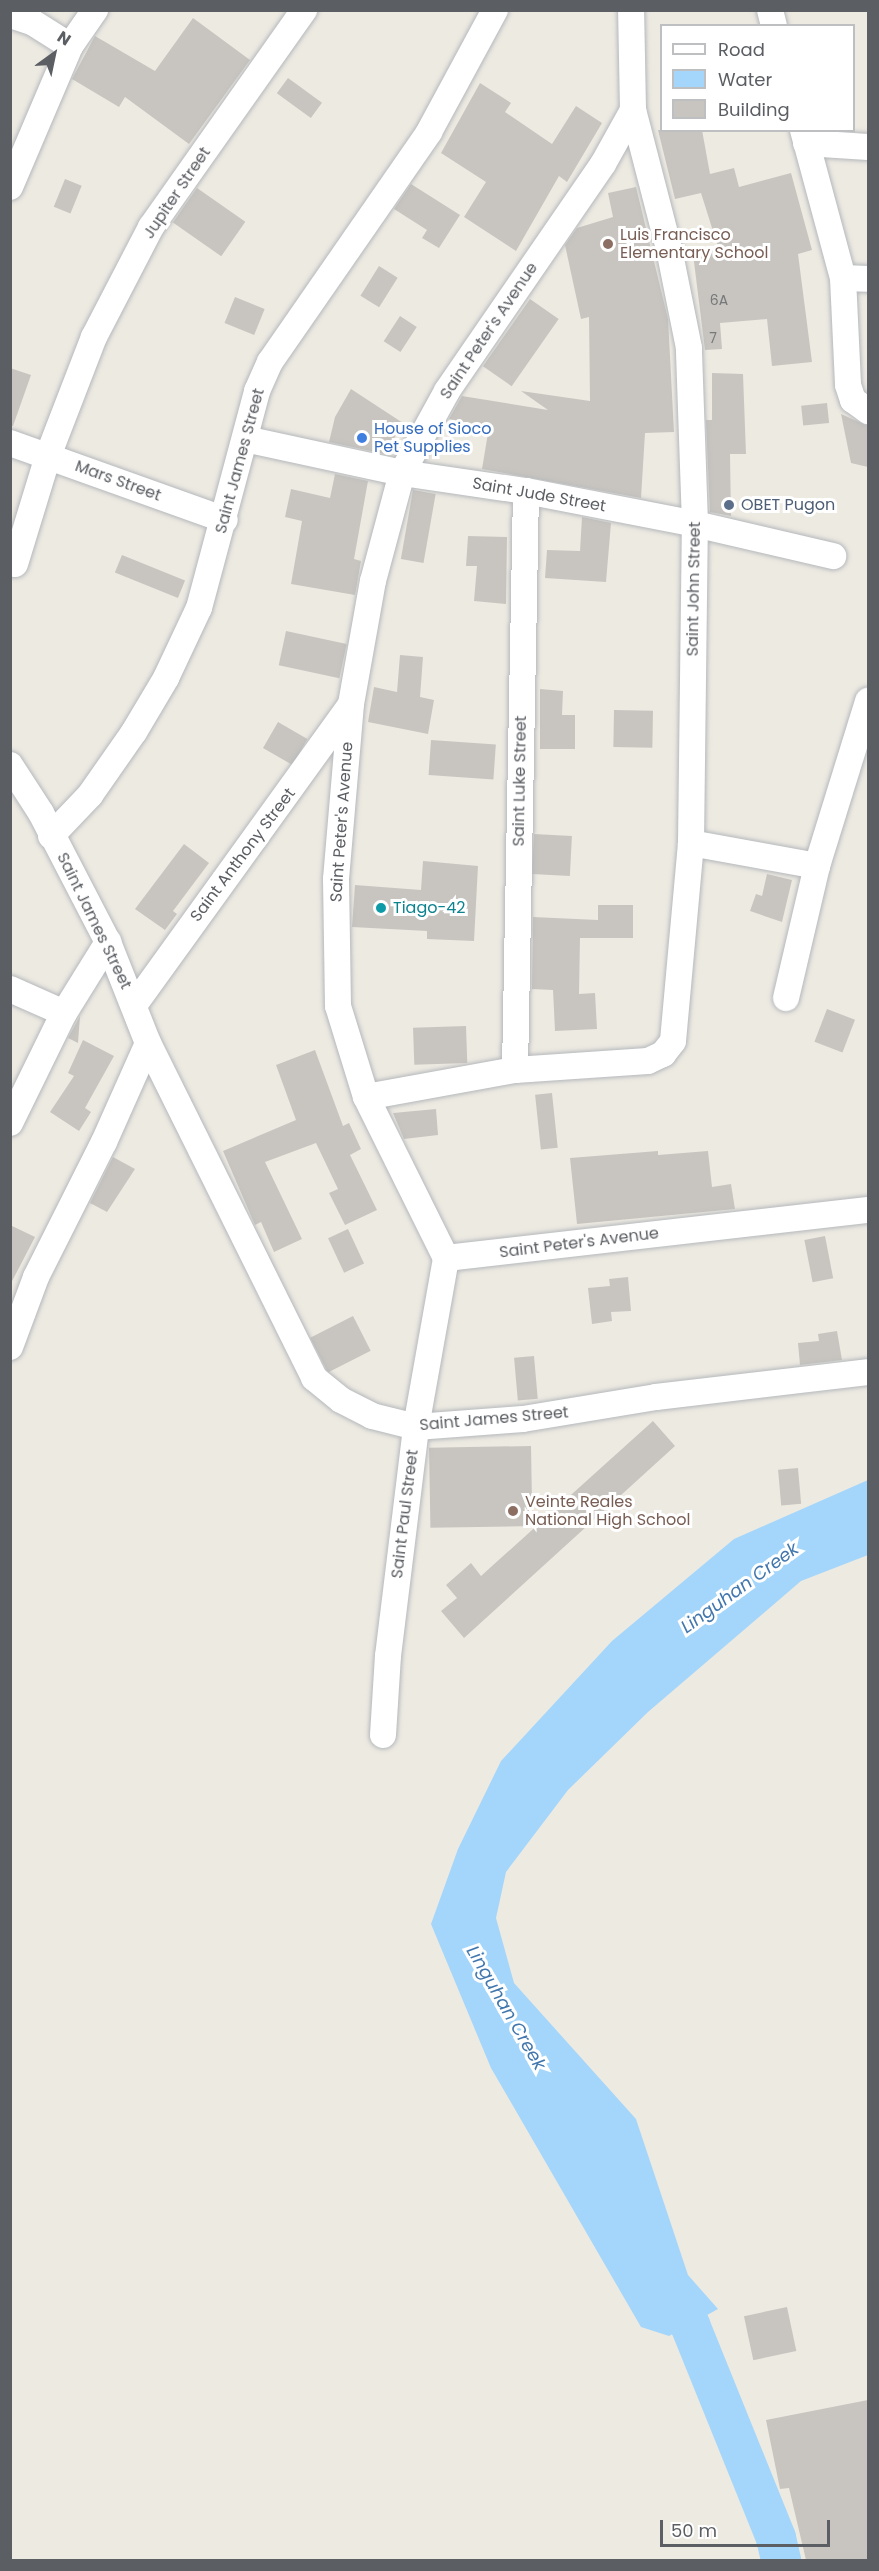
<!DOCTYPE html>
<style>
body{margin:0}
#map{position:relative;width:879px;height:2571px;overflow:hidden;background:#edeae2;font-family:Poppins,sans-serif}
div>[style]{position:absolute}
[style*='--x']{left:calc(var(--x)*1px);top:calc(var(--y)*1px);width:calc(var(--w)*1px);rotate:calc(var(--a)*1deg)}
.water>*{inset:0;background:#a4d6fb}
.river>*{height:40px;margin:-20px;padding:0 20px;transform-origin:20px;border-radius:20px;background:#a4d6fb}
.building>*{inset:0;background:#c8c5c0;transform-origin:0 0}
.roads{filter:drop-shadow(0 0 2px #b5b8bc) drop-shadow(0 0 2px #b5b8bc)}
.minor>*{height:26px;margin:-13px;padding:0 13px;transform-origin:13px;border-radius:13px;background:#fff}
.dots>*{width:16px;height:16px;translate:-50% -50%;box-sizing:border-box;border:3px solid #fff;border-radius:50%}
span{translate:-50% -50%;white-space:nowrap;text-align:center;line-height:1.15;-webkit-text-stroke:6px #fff;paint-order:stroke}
.number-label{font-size:14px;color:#76787a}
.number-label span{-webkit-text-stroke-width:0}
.street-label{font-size:16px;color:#5b5e63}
.education-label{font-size:16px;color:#785e54}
.left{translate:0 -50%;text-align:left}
.shop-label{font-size:16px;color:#366cbe}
.service-label{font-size:16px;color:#4e5e75}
.culture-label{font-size:16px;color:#0d838f}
.water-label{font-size:18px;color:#4277ad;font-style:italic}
.frame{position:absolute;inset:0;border:12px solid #5b5e63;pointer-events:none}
.legend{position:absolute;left:660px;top:24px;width:195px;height:108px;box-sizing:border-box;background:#fff;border:2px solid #bdbfc1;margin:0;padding:8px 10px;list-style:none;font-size:18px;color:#5b5e63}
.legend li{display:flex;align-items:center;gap:12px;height:30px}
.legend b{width:30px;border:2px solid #bdbfc1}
.north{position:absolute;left:24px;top:24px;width:60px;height:60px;-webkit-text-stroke:4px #fff;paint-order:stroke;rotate:33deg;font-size:16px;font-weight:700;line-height:24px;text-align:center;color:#5b5e63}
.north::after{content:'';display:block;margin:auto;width:21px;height:27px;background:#5b5e63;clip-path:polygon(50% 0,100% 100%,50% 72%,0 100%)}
.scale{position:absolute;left:660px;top:2520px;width:170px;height:27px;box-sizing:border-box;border:3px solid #5b5e63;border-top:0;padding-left:8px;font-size:18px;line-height:21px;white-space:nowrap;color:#5b5e63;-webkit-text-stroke:4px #fff;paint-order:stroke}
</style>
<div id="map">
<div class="water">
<i style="clip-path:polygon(868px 1480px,868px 1555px,801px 1581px,648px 1712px,568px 1790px,506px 1872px,496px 1918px,514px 1983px,636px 2119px,688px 2275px,718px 2309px,669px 2336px,641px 2327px,491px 2068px,431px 1924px,458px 1849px,501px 1761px,612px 1641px,734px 1539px)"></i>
</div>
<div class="river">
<i style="--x:662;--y:2277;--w:56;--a:59.7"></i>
<i style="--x:690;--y:2325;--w:230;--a:68"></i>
<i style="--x:776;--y:2538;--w:23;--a:77"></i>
</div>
<div class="building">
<i style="clip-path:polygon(193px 18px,250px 60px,189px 144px,125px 97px,119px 107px,72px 79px,95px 36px,155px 71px)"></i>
<i style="left:288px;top:78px;width:42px;height:19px;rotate:36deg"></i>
<i style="clip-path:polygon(480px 83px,511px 103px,505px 112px,552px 144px,576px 106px,602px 123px,567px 182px,559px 176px,516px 251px,464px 217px,486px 182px,441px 153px)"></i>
<i style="clip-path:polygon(658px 130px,702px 130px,710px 174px,734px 168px,739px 187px,791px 173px,812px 250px,798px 254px,812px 362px,772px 366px,767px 319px,720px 323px,722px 349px,705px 350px,693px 254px,718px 247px,701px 193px,675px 199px)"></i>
<i style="left:65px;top:179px;width:18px;height:30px;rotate:22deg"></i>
<i style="clip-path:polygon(411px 184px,460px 215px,439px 248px,422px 238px,427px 230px,394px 209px)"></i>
<i style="clip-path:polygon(636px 187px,668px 319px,674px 432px,645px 433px,641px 498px,482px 469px,489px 427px,449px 419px,462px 396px,548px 410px,521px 391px,590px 401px,589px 317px,581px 319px,565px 245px,577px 228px,613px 217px,608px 193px)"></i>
<i style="left:197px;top:188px;width:59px;height:42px;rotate:35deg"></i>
<i style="left:379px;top:266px;width:22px;height:35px;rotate:32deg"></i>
<i style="left:235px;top:297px;width:32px;height:28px;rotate:22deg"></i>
<i style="left:530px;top:299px;width:35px;height:82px;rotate:35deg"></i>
<i style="left:400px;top:316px;width:20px;height:30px;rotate:33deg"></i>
<i style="clip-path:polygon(10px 368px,31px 375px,13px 426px,10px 426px)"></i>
<i style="clip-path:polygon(712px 373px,743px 374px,746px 454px,730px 454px,731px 516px,710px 512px,706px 420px,712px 420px)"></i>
<i style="clip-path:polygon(351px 389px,403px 423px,385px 454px,329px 442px,335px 417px)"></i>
<i style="left:827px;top:403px;width:20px;height:26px;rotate:84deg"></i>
<i style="clip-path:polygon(841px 414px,868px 426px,868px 467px,851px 463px)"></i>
<i style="clip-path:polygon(335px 474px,368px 481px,354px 559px,361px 561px,355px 595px,291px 584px,302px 521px,285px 517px,291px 489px,330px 498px)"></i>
<i style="left:413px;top:490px;width:23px;height:70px;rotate:10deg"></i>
<i style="clip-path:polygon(582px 517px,611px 523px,606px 582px,545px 578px,547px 550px,580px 551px)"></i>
<i style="clip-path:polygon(468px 536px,507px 537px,506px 604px,474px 601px,477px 566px,466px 566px)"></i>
<i style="left:122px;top:555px;width:68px;height:19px;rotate:22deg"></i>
<i style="left:286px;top:631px;width:62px;height:35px;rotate:12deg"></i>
<i style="clip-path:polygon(400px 655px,423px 657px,420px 697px,434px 700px,428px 734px,368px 722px,374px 687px,397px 692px)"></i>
<i style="clip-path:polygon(540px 689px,563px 691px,562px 715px,575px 715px,575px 749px,540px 749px)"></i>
<i style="left:614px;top:710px;width:39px;height:37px;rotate:1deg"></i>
<i style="left:278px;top:722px;width:34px;height:30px;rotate:30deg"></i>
<i style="left:431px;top:740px;width:65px;height:35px;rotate:4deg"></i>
<i style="left:534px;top:834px;width:38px;height:40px;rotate:3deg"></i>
<i style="clip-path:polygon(184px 844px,209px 863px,173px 911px,177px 914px,165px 930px,135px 909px)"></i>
<i style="clip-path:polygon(423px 861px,478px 866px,474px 941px,427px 939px,427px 931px,352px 927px,355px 885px,421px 890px)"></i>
<i style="clip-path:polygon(767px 874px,792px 880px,782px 922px,750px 911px,756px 894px,762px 896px)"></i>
<i style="clip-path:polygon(598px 905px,633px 905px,633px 938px,580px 938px,579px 994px,595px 993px,597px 1029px,555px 1031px,553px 990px,532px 989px,533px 917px,598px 920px)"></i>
<i style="left:827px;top:1009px;width:30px;height:35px;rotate:21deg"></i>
<i style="clip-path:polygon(80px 1016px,78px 1043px,68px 1038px)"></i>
<i style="left:466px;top:1026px;width:37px;height:53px;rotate:88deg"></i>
<i style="clip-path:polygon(83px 1040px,114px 1056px,85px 1108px,91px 1112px,79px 1131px,50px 1112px,74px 1076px,68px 1073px)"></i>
<i style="clip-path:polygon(315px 1050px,343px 1126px,349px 1123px,361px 1149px,350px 1155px,377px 1210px,345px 1225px,329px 1193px,338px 1189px,316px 1143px,265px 1162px,302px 1239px,274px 1252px,261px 1222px,255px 1225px,223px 1151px,296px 1120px,276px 1065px)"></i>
<i style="left:552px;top:1093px;width:55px;height:17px;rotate:84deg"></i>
<i style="clip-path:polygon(436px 1109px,438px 1135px,404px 1139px,393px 1113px)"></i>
<i style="clip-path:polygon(658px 1151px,658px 1155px,708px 1151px,712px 1187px,731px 1184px,735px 1209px,577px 1224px,570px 1158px)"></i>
<i style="clip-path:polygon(113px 1157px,135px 1169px,107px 1212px,90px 1203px)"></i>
<i style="clip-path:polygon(10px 1225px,35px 1237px,10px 1285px)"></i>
<i style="left:348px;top:1229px;width:38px;height:22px;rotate:65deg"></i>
<i style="left:825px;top:1236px;width:43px;height:21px;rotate:79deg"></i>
<i style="clip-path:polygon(628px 1277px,631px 1311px,611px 1312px,612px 1321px,592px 1324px,588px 1288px,610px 1286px,609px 1279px)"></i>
<i style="left:353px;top:1316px;width:39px;height:48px;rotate:63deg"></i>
<i style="clip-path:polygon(837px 1331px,842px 1360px,800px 1365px,798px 1343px,819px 1341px,818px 1334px)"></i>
<i style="left:534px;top:1356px;width:43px;height:20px;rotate:85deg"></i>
<i style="clip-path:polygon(653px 1421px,675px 1446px,464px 1638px,441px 1611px,457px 1598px,446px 1585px,471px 1563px,481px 1576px)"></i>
<i style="left:531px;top:1446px;width:80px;height:102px;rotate:89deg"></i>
<i style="left:798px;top:1468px;width:36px;height:20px;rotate:85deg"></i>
<i style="left:787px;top:2307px;width:45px;height:44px;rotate:78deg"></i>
<i style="clip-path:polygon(868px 2400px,868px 2560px,806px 2560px,789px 2488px,780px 2489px,766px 2420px)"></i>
</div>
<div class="roads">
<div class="minor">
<i style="--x:770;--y:10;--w:16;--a:76"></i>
<i style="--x:10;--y:15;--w:23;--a:18"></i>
<i style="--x:32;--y:22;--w:45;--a:32.3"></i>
<i style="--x:803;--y:130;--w:153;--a:74.9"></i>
<i style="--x:843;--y:278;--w:107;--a:87.3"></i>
<i style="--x:848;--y:385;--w:16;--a:72"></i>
<i style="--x:853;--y:400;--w:19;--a:36"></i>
<i style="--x:806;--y:143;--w:62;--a:3.7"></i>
<i style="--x:10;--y:187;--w:153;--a:-66.9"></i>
<i style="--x:70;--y:46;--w:44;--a:-55.2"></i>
<i style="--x:843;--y:278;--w:25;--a:2"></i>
<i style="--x:245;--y:439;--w:161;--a:12.2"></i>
<i style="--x:402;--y:473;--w:125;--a:8.3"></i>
<i style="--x:526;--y:491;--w:172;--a:11"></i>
<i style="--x:695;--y:524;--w:142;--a:13.1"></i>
<i style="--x:10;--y:443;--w:228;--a:19.7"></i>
<i style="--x:15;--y:564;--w:113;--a:-73"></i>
<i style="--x:48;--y:456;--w:128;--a:-68.9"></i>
<i style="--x:94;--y:337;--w:124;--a:-62.6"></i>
<i style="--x:151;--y:227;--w:266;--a:-54.8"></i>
<i style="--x:10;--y:765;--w:57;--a:57.1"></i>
<i style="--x:41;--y:813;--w:145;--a:62.6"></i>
<i style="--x:108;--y:942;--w:109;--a:68.4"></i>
<i style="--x:148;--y:1043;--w:374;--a:63.6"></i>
<i style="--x:314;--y:1378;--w:35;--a:39"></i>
<i style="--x:341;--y:1400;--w:35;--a:27"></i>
<i style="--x:372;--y:1416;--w:45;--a:14"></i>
<i style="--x:416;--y:1427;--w:107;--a:-4.3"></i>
<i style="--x:523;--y:1419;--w:135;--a:-9.4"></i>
<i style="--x:656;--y:1397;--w:213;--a:-6.7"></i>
<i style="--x:51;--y:836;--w:57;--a:-46.4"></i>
<i style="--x:90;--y:795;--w:77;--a:-55.1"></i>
<i style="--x:134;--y:732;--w:63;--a:-59.3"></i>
<i style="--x:166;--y:678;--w:77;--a:-64.8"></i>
<i style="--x:199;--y:608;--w:225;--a:-75"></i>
<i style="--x:257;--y:391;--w:32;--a:-66"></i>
<i style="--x:270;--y:362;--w:280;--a:-55.3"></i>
<i style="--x:429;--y:132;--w:139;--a:-61.6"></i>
<i style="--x:691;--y:843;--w:128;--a:10.3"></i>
<i style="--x:10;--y:989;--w:59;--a:24"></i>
<i style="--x:786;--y:998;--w:136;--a:-76.8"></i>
<i style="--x:817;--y:866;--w:173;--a:-72.8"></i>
<i style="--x:135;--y:1004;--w:366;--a:-54.2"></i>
<i style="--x:515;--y:1070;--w:579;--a:-88.91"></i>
<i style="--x:366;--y:1097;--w:151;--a:-10.3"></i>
<i style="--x:515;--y:1070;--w:133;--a:-3.9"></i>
<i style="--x:648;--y:1061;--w:17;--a:-25"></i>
<i style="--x:663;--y:1054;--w:16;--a:-52"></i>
<i style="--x:673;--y:1041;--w:199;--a:-84.8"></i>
<i style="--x:691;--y:843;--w:319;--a:-89.3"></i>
<i style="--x:695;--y:524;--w:176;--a:-92"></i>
<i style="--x:689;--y:348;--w:101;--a:-101.4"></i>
<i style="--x:669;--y:249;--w:144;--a:-104.5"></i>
<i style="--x:10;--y:1123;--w:123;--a:-63.9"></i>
<i style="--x:64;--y:1013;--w:84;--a:-58.2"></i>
<i style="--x:446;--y:1258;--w:180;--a:-116.4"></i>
<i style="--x:366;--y:1097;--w:95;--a:-107.1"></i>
<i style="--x:338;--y:1006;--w:127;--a:-90.9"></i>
<i style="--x:336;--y:879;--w:176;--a:-85.1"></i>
<i style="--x:351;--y:704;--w:125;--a:-79.9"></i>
<i style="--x:373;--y:581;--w:112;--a:-75"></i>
<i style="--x:402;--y:473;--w:94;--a:-61.2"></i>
<i style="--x:447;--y:391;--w:275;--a:-55.5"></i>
<i style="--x:603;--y:164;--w:62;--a:-60.9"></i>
<i style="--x:633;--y:110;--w:100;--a:-91.1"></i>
<i style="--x:446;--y:1258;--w:425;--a:-6.5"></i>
<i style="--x:10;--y:1347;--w:75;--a:-69.6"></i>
<i style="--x:36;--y:1277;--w:151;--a:-63.3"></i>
<i style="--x:104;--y:1142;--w:108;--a:-66"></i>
<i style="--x:383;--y:1735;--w:79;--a:-86.4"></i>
<i style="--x:388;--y:1656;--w:231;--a:-83"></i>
<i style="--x:416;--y:1427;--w:172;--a:-79.9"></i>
</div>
</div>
<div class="dots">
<i style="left:608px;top:244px;background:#8d6e63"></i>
<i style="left:362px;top:438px;background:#3f7fe0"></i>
<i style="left:729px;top:505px;background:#5c6f8a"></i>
<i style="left:381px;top:908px;background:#0f9aa8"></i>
<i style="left:513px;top:1511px;background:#8d6e63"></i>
</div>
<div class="number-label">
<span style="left:719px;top:300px">6A</span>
<span style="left:713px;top:338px">7</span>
</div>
<div class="street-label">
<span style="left:177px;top:193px;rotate:-56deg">Jupiter Street</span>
<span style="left:489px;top:331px;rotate:-56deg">Saint Peter's Avenue</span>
<span style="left:240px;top:461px;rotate:-75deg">Saint James Street</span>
<span style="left:118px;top:481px;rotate:20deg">Mars Street</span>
<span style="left:539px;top:495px;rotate:10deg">Saint Jude Street</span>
<span style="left:694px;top:589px;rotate:-89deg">Saint John Street</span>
<span style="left:520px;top:781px;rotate:-89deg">Saint Luke Street</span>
<span style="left:342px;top:822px;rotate:-86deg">Saint Peter's Avenue</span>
<span style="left:243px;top:855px;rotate:-53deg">Saint Anthony Street</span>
<span style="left:94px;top:921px;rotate:64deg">Saint James Street</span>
<span style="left:579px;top:1243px;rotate:-7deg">Saint Peter's Avenue</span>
<span style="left:494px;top:1419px;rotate:-5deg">Saint James Street</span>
<span style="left:405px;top:1514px;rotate:-83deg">Saint Paul Street</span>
</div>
<div class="education-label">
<span class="left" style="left:620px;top:244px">Luis Francisco<br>Elementary School</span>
<span class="left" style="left:525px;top:1511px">Veinte Reales<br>National High School</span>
</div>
<div class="shop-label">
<span class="left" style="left:374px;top:438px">House of Sioco<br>Pet Supplies</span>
</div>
<div class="service-label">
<span class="left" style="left:741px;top:505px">OBET Pugon</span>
</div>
<div class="culture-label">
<span class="left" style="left:393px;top:908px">Tiago-42</span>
</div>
<div class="water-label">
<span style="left:740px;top:1588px;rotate:-36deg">Linguhan Creek</span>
<span style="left:506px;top:2008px;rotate:60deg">Linguhan Creek</span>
</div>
<div class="frame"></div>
<ul class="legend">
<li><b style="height:8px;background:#fff"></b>Road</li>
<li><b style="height:16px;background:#a4d6fb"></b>Water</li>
<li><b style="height:16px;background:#c8c5c0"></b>Building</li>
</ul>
<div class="north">N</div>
<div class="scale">50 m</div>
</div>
